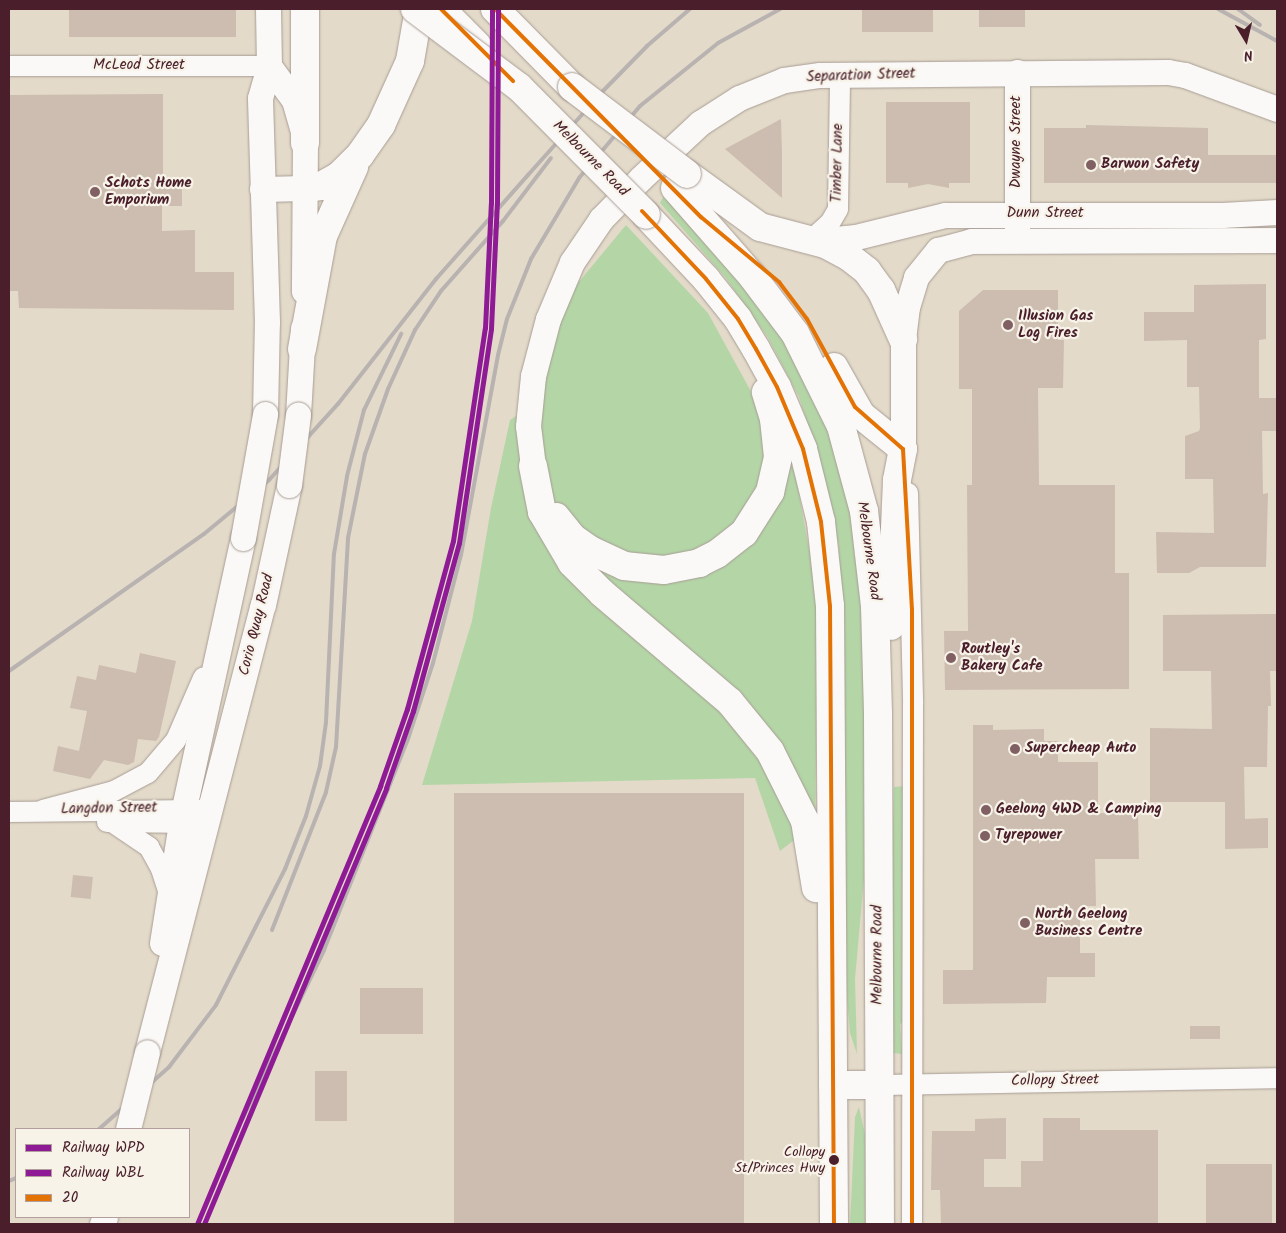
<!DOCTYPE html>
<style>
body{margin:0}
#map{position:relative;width:1286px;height:1233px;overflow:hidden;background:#e3dac9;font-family:Kalam,sans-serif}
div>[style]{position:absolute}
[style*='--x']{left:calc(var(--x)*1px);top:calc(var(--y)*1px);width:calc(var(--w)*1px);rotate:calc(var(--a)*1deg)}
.green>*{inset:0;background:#b4d6a7}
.building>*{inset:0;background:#ccbdb0;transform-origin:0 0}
.roads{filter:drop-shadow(0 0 1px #a89d95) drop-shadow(0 0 1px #a89d95)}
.minor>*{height:20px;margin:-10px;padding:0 10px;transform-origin:10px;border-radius:10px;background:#fbf9f7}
.major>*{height:25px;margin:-12.5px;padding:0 12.5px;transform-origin:12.5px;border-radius:12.5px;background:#fbf9f7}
.highway>*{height:28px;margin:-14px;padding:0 14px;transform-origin:14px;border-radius:14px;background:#fbf9f7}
.rail>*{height:4px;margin:-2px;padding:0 2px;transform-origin:2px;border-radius:2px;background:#b8b2b1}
.bridges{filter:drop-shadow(0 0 1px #a89d95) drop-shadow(0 0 1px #a89d95)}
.major-bridge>*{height:25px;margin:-12.5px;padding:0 12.5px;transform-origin:12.5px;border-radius:12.5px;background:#fbf9f7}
.highway-bridge>*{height:28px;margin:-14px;padding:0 14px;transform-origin:14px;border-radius:14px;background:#fbf9f7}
.bus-1>*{height:4px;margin:-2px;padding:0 2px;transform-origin:2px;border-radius:2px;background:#e47306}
.rail-1>*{height:5px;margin:-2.5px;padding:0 2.5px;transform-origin:2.5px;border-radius:2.5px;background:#8f1a95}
.rail-2>*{height:5px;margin:-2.5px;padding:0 2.5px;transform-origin:2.5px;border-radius:2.5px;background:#8f1a95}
.dots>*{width:14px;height:14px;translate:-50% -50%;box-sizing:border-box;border:2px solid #f7f3e8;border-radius:50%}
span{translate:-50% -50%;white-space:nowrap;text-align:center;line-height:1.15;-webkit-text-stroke:4.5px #f7f3e8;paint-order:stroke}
.bus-label{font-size:14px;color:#4a1f2b}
.right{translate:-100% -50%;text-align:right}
.street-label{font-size:15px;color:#4a1f2b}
.poi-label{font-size:15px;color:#4a1f2b;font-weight:700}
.left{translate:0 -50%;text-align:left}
.frame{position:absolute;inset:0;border:10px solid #4a1f2b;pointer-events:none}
.legend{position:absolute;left:15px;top:1128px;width:175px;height:90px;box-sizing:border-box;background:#f7f3e8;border:1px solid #b29e9c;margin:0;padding:6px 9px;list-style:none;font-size:15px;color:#4a1f2b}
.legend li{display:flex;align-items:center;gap:10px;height:25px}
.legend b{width:25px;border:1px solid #b29e9c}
.north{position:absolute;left:1221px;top:15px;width:50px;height:50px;-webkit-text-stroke:4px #f7f3e8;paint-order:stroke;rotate:171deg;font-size:14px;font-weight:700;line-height:20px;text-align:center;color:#4a1f2b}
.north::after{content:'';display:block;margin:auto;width:18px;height:22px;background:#4a1f2b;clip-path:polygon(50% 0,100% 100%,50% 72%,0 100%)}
</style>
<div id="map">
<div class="green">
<i style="clip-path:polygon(663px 197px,680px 211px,769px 316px,808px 382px,832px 438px,855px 531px,864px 646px,864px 878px,855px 979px,857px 1054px,850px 1033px,846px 984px,839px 546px,823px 471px,799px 397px,767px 336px,725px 277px,660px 203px)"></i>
<i style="clip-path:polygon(626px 225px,708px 313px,795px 472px,818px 599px,815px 824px,780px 851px,755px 778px,422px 785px,472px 621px,491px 508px,510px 420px,536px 403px,568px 295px)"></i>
<i style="clip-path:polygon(905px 786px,905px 1022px,900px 1024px,902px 1054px,893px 1053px,891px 894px,894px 787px)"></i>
<i style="clip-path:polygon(859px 1107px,865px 1134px,865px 1224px,850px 1224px,855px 1117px)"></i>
</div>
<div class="building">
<i style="left:69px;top:9px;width:167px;height:28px"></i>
<i style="left:862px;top:9px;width:71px;height:23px"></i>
<i style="left:979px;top:9px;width:46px;height:18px"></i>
<i style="clip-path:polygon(163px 94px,163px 179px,182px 179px,182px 206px,162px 206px,162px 231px,195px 230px,195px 272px,234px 272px,234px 310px,19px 308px,18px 291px,9px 291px,9px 95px)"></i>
<i style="clip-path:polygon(886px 102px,970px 102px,970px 183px,949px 183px,949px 188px,928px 184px,908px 188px,908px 183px,886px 183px)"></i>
<i style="clip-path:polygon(781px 119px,782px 154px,782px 198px,725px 149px)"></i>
<i style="clip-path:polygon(1086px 125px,1208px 128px,1208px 155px,1277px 155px,1277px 183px,1044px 183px,1044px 128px,1086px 128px)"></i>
<i style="clip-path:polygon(1266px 284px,1266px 339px,1259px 340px,1259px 398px,1276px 398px,1277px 431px,1262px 431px,1263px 494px,1268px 493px,1266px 567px,1200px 567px,1189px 573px,1157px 573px,1156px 532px,1214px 533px,1213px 479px,1185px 479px,1185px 436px,1199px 431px,1200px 428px,1199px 387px,1187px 387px,1187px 340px,1144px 341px,1144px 312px,1194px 312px,1194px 285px)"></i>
<i style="clip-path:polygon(983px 290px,1058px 290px,1058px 340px,1064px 340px,1063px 388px,1038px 388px,1039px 485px,1115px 485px,1115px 573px,1129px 573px,1129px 689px,945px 690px,944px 631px,968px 631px,967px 485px,972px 485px,972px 389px,959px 389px,959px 311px)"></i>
<i style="clip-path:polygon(1277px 614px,1277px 671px,1270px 671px,1271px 706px,1268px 706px,1267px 767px,1244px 767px,1245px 819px,1268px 818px,1268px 848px,1225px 849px,1225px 802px,1150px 802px,1150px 728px,1212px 729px,1211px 671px,1163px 671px,1163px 615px)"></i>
<i style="clip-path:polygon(140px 653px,176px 661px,159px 737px,156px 741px,138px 739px,134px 762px,128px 765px,104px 760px,90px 779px,53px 771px,58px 746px,79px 751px,87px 711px,70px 708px,77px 676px,96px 680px,99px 665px,136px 673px)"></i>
<i style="clip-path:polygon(973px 725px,993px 725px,993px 730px,1044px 729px,1044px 741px,1058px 741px,1058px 762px,1098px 762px,1098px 813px,1138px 813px,1139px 859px,1095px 859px,1096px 906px,1080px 906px,1080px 953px,1095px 953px,1095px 977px,1047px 977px,1046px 1003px,943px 1004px,943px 970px,973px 970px)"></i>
<i style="left:744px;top:793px;width:431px;height:290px;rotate:90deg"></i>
<i style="left:73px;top:875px;width:20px;height:22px;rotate:6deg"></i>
<i style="left:360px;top:988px;width:63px;height:46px"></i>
<i style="left:1220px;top:1026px;width:13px;height:30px;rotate:90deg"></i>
<i style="left:315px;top:1071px;width:32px;height:50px"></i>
<i style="clip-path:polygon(1006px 1118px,1006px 1159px,984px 1159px,984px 1187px,1021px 1187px,1021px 1161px,1043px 1161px,1043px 1118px,1080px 1118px,1080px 1130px,1158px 1130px,1158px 1224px,941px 1224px,940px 1190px,931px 1190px,932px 1131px,975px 1131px,975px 1119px)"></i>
<i style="left:1206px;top:1164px;width:66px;height:60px"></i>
</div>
<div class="roads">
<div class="minor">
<i style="--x:9;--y:66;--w:260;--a:0"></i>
<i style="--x:811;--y:240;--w:25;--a:-42"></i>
<i style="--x:830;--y:223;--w:16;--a:-60"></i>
<i style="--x:838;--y:209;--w:134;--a:-89.1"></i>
<i style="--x:908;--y:493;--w:211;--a:88.6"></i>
<i style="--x:913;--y:704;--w:520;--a:90.11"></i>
<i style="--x:43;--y:810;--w:73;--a:-15"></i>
<i style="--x:114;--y:791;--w:38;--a:-28"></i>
<i style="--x:148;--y:773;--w:43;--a:-49.7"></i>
<i style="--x:176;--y:740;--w:68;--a:-66.5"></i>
<i style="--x:9;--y:812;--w:190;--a:-0.6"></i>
<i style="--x:107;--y:822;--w:88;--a:0.7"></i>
<i style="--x:112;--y:822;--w:45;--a:34"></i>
<i style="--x:149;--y:847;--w:25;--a:61"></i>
<i style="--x:161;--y:869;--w:23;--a:72"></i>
<i style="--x:879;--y:1085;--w:398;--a:-1"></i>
</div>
<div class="major">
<i style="--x:269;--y:66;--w:42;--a:53.7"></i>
<i style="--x:294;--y:100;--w:40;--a:74"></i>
<i style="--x:305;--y:138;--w:153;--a:90.4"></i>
<i style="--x:262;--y:189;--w:43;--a:-1.3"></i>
<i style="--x:1017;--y:229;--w:157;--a:-90"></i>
<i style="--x:815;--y:241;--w:41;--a:-5.6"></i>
<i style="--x:856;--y:237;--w:92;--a:-13.9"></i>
<i style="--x:945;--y:215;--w:277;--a:0"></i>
<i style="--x:1222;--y:215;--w:55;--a:-3.1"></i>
<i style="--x:265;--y:414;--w:92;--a:-88.8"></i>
<i style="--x:267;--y:322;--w:224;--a:-91.8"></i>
<i style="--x:260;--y:98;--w:33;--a:-74"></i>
<i style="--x:269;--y:66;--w:57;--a:-91"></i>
<i style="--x:298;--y:415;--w:87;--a:-86.7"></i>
<i style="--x:903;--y:449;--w:110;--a:-90"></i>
<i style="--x:903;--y:339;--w:32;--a:-83"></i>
<i style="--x:907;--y:307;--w:31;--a:-73"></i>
<i style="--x:916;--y:277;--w:35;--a:-51"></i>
<i style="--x:938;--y:250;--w:34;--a:-15"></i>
<i style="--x:971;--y:241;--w:306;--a:-0.2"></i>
<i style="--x:533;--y:466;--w:40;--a:-97.1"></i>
<i style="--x:528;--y:426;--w:50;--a:-84.3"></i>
<i style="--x:533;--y:376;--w:59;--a:-75.3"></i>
<i style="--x:548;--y:319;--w:62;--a:-67.2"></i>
<i style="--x:572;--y:262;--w:52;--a:-56"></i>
<i style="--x:601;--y:219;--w:57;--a:-45.7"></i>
<i style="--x:641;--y:178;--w:81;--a:-43"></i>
<i style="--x:700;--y:123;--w:46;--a:-32.7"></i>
<i style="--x:739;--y:98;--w:48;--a:-21.8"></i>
<i style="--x:784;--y:80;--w:36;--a:-8"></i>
<i style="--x:820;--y:75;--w:348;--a:-0.5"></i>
<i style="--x:1168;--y:72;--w:17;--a:10"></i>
<i style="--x:1185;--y:75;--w:98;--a:20.3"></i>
<i style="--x:162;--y:943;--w:128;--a:-81"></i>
<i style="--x:182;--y:817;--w:286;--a:-77.7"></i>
<i style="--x:147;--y:1052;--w:462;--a:-75.5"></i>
<i style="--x:263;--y:605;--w:123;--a:-77.8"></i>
<i style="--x:102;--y:1224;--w:8;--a:-67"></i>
</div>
<div class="highway">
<i style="--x:305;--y:9;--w:134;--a:90"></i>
<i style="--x:441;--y:9;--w:51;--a:45"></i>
<i style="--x:495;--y:9;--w:110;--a:45.4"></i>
<i style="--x:687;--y:174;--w:90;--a:36"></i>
<i style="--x:760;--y:227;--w:67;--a:14.7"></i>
<i style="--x:825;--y:244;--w:26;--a:28"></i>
<i style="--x:848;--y:256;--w:24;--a:38"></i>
<i style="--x:867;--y:271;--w:24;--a:54"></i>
<i style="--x:881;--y:290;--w:54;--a:65.8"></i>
<i style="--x:305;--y:188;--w:16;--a:-7"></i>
<i style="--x:321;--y:186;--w:21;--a:-29"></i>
<i style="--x:339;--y:176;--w:30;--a:-45"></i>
<i style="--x:360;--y:155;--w:37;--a:-55"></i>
<i style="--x:381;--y:125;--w:70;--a:-65.6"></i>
<i style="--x:410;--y:61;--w:53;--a:-80.2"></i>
<i style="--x:675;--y:188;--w:117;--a:48.8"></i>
<i style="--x:752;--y:276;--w:71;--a:53"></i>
<i style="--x:795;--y:333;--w:104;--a:63.7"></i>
<i style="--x:841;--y:426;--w:88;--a:74.9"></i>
<i style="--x:864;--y:511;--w:96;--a:83.4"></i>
<i style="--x:875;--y:606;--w:108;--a:88.4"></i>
<i style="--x:878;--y:714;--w:510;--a:89.78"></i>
<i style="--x:646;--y:215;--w:88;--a:46.8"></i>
<i style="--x:706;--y:279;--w:51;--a:51.3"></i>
<i style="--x:738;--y:319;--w:35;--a:59"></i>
<i style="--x:756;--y:349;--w:43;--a:61.1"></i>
<i style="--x:777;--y:387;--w:67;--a:67.2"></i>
<i style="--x:803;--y:449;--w:75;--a:76.1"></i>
<i style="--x:821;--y:522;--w:84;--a:83.9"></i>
<i style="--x:830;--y:606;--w:618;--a:89.63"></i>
<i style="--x:302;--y:349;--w:115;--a:-79.5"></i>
<i style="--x:323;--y:236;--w:76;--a:-65.8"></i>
<i style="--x:834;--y:367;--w:55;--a:60.6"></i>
<i style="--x:861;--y:415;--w:54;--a:39"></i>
<i style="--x:903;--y:449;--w:32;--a:101"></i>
<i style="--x:897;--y:480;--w:146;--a:92.4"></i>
<i style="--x:533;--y:466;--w:47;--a:78.9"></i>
<i style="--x:542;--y:512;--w:59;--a:59.5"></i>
<i style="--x:572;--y:563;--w:42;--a:45"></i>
<i style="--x:602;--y:593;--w:168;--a:40.4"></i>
<i style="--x:730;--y:702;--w:63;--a:50.8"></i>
<i style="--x:770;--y:751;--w:78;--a:63.4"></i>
<i style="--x:805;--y:821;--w:68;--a:80.7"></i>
<i style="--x:556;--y:517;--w:27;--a:51"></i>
<i style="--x:573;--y:538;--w:21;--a:35"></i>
<i style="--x:590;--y:550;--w:38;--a:25"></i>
<i style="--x:624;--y:566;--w:40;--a:5.7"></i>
<i style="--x:664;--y:570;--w:36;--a:-11"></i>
<i style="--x:699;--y:563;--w:20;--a:-27"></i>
<i style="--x:717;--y:554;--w:34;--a:-38"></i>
<i style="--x:744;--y:533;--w:49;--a:-57.6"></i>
<i style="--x:770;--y:492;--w:36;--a:-77"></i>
<i style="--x:778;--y:457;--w:38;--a:-96"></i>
<i style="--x:774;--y:419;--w:28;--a:-107"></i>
<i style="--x:833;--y:1085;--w:46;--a:0"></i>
</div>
</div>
<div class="rail">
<i style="--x:1218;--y:9;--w:67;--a:28.5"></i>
<i style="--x:1238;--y:9;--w:27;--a:36"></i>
<i style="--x:9;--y:671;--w:238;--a:-35.1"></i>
<i style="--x:204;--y:534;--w:85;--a:-39.7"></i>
<i style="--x:269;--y:480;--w:103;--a:-47.8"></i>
<i style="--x:338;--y:404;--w:159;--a:-51.9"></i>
<i style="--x:436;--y:279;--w:139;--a:-48.5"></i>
<i style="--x:528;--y:175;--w:113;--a:-48.2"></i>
<i style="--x:603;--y:91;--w:63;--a:-45.6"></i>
<i style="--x:647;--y:46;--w:57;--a:-40.7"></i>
<i style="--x:272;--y:930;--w:148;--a:-68.6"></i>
<i style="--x:326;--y:792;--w:46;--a:-77.5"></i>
<i style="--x:336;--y:747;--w:209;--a:-86.7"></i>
<i style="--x:348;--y:538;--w:86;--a:-78.6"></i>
<i style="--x:365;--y:454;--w:69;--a:-70.5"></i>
<i style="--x:388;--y:389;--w:65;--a:-65.4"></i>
<i style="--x:415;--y:330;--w:47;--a:-56.3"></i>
<i style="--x:441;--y:291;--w:94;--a:-48.5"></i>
<i style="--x:503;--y:221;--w:79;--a:-52.7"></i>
<i style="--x:242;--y:1120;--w:189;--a:-64.2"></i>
<i style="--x:324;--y:950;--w:227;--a:-68.3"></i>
<i style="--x:408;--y:739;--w:80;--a:-71.8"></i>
<i style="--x:433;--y:663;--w:112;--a:-75.5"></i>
<i style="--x:461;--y:555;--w:203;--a:-79.5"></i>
<i style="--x:498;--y:355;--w:37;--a:-76"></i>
<i style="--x:507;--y:319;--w:65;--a:-68.2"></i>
<i style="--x:531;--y:259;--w:94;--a:-59.3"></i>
<i style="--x:579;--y:178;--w:94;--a:-49.7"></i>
<i style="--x:640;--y:106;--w:100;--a:-38.9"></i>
<i style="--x:718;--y:43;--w:71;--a:-28.7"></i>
<i style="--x:99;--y:1129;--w:94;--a:-41.5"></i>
<i style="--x:169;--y:1067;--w:78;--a:-52.8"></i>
<i style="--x:216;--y:1005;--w:153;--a:-63.1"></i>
<i style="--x:285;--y:869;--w:57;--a:-68.4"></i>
<i style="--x:306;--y:816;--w:52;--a:-74.4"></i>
<i style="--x:320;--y:766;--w:44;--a:-82.2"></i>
<i style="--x:326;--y:722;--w:168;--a:-87.3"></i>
<i style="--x:334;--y:554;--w:79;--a:-80.5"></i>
<i style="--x:347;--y:476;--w:68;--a:-75.6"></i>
<i style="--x:364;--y:410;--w:85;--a:-64"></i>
<i style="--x:9;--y:1181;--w:8;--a:-23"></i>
</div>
<div class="bridges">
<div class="major-bridge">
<i style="--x:289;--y:485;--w:71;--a:-82.7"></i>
<i style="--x:243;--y:538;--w:126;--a:-79.9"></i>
<i style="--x:128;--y:1129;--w:79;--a:-76.1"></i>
</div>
<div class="highway-bridge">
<i style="--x:415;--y:9;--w:130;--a:36.9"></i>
<i style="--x:519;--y:87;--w:180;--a:45.2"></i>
<i style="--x:572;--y:87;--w:144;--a:37.1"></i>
</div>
</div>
<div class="bus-1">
<i style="--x:441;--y:9;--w:102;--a:45"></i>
<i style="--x:495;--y:9;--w:293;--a:45.3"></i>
<i style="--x:701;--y:217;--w:102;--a:39.8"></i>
<i style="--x:779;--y:282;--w:46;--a:52.9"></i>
<i style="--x:807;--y:319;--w:100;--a:61.4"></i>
<i style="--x:855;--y:407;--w:64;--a:41.2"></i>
<i style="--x:903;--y:449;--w:161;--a:86.8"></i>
<i style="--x:912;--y:610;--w:614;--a:90"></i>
<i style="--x:642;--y:211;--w:93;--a:46.7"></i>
<i style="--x:706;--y:279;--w:51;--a:51.3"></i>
<i style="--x:738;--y:319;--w:35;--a:59"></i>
<i style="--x:756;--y:349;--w:43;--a:61.1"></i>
<i style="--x:777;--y:387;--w:67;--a:67.2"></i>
<i style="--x:803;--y:449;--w:75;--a:76.1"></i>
<i style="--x:821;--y:522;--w:84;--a:83.9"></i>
<i style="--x:830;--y:606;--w:618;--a:89.63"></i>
</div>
<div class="rail-1">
<i style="--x:197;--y:1224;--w:475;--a:-67.3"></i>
<i style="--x:380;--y:786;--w:82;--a:-70.7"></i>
<i style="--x:407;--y:709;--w:174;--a:-74.7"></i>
<i style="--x:453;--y:541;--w:215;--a:-81.5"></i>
<i style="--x:485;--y:328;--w:125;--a:-87.3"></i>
<i style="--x:491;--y:203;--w:194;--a:-89.7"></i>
</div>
<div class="rail-2">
<i style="--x:204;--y:1224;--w:472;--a:-67.3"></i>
<i style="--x:386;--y:788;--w:82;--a:-70.7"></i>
<i style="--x:413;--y:711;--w:174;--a:-74.7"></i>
<i style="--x:459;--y:543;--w:217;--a:-81.5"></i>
<i style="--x:491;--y:328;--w:125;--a:-87.3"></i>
<i style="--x:497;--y:203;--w:194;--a:-89.7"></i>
</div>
<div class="dots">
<i style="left:1091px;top:165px;background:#806062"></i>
<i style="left:95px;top:192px;background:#806062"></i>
<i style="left:1008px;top:325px;background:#806062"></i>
<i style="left:951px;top:658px;background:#806062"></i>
<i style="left:1015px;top:749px;background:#806062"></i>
<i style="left:986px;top:810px;background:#806062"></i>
<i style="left:985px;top:836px;background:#806062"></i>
<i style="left:1025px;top:923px;background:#806062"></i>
<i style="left:834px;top:1160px;background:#4a1f2b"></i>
</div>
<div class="bus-label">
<span class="right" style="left:825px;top:1160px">Collopy<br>St/Princes Hwy</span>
</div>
<div class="street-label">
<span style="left:139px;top:66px">McLeod Street</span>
<span style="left:861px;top:76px;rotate:-2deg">Separation Street</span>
<span style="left:1017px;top:142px;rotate:-90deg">Dwayne Street</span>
<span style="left:590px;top:159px;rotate:45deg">Melbourne Road</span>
<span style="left:838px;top:163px;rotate:-89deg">Timber Lane</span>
<span style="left:1045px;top:214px">Dunn Street</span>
<span style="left:868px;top:551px;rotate:82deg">Melbourne Road</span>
<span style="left:257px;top:625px;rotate:-76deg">Corio Quay Road</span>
<span style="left:109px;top:809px;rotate:-1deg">Langdon Street</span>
<span style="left:878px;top:955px;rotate:-90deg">Melbourne Road</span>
<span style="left:1055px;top:1081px;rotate:-1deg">Collopy Street</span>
</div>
<div class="poi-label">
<span class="left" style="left:1101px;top:165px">Barwon Safety</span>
<span class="left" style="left:105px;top:192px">Schots Home<br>Emporium</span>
<span class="left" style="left:1018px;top:325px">Illusion Gas<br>Log Fires</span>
<span class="left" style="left:961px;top:658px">Routley's<br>Bakery Cafe</span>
<span class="left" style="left:1025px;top:749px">Supercheap Auto</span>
<span class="left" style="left:996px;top:810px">Geelong 4WD &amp; Camping</span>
<span class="left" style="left:995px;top:836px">Tyrepower</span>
<span class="left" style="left:1035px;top:923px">North Geelong<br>Business Centre</span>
</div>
<div class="frame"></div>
<ul class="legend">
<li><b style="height:6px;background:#8f1a95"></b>Railway WPD</li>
<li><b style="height:6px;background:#8f1a95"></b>Railway WBL</li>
<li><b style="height:6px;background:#e47306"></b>20</li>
</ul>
<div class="north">N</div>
</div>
